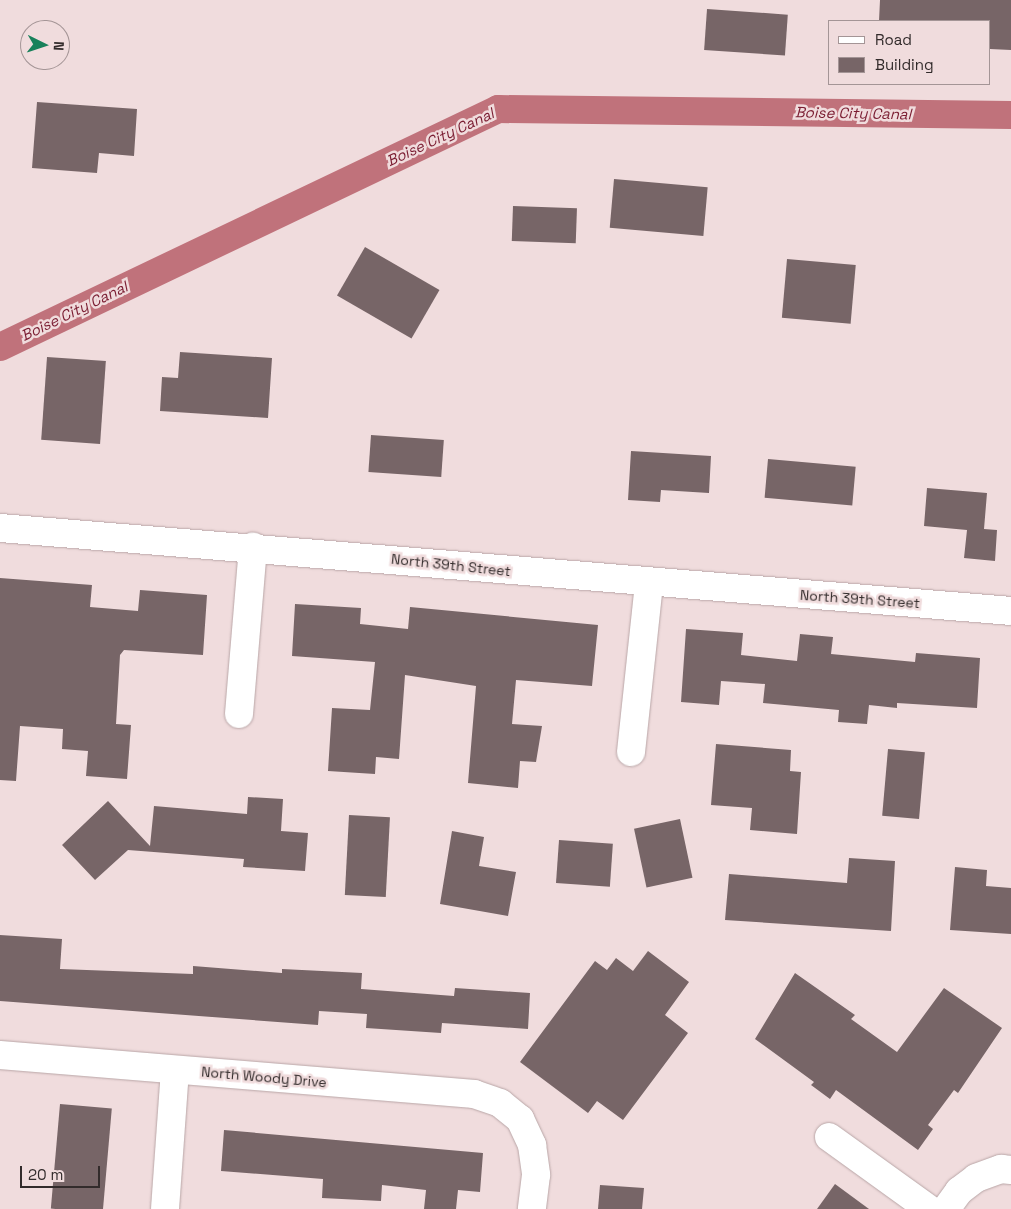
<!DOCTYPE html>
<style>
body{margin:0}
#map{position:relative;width:1011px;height:1209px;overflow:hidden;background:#f0dcdd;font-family:"Space Grotesk",sans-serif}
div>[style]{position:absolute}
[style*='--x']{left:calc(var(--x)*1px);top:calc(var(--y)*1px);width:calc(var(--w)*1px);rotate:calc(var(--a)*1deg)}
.canal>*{height:28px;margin:-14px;padding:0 14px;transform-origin:14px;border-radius:14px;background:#c0727b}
.building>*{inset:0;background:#776567;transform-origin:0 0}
.roads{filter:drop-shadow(0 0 1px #b9a6a7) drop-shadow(0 0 1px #b9a6a7)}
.minor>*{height:28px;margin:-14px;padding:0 14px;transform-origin:14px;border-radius:14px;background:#fff}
span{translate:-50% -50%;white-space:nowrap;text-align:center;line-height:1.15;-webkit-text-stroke:5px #f0dcdd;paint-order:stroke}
.street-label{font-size:14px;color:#322b2b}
.water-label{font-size:15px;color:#7a1c31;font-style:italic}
.legend{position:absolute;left:828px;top:20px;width:162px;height:65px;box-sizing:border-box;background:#f0dcdd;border:1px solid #a49596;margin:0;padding:6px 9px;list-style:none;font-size:15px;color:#322b2b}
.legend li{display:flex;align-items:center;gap:10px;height:25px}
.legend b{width:25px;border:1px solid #a49596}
.north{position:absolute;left:20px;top:20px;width:50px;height:50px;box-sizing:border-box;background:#f0dcdd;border:1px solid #a49596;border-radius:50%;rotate:94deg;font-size:14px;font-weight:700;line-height:20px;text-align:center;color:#322b2b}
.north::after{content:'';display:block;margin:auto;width:18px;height:22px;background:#19815b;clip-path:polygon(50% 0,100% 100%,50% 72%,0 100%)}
.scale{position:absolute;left:20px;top:1166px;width:80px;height:22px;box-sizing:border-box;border:2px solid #322b2b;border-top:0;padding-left:6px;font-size:15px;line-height:18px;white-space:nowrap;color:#322b2b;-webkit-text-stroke:4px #f0dcdd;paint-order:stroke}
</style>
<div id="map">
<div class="canal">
<i style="--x:0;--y:347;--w:552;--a:-25.54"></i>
<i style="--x:498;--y:109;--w:513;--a:0.67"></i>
</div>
<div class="building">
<i style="clip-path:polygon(880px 0,1011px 0,1011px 50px,990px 49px,990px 21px,879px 21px)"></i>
<i style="left:707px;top:9px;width:81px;height:41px;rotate:4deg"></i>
<i style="clip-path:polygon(37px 102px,137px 109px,134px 156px,99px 153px,97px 173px,32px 168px)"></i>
<i style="left:614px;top:179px;width:94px;height:49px;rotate:5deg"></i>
<i style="left:513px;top:206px;width:64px;height:35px;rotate:2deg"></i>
<i style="left:365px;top:247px;width:86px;height:56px;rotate:30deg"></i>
<i style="left:787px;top:259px;width:69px;height:59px;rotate:5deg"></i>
<i style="clip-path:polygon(180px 352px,272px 358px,268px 418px,160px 411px,162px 377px,178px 378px)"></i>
<i style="left:47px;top:357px;width:59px;height:83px;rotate:4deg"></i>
<i style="left:371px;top:435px;width:73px;height:37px;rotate:4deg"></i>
<i style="clip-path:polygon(631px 451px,711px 456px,709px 493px,661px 490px,660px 502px,628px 500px)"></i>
<i style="left:768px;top:459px;width:88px;height:39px;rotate:5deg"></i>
<i style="clip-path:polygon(927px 488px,987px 493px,984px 529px,997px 530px,995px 561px,964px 558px,967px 530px,924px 526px)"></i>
<i style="clip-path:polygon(0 578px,92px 585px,90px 607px,138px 611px,140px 590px,207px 595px,203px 655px,124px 650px,120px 655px,116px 724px,131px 725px,127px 779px,86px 776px,88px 751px,62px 749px,63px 729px,20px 726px,16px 781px,0 780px)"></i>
<i style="clip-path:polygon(295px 604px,361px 608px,360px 624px,408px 629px,410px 607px,598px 625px,592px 686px,516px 680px,512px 724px,542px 726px,536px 762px,520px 761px,518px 788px,468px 783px,476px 686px,405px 675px,399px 759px,376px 757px,375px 774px,328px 771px,332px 708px,370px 710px,375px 662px,292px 656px)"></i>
<i style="clip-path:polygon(686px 629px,743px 633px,741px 655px,797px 661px,800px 634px,833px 637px,831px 654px,915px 662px,916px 653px,980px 658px,977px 708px,897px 703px,897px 708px,869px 705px,867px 724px,838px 722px,839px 710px,763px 703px,765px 684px,721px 681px,719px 705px,681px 702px)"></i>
<i style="clip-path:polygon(716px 744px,791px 750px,790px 771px,801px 772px,797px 834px,750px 830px,752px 808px,711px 805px)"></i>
<i style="left:888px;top:749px;width:37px;height:67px;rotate:5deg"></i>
<i style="clip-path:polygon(248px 797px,283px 799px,281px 831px,308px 833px,305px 871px,243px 867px,244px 859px,128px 850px,95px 880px,62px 845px,108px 801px,150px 846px,154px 806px,247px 814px)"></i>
<i style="left:349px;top:815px;width:41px;height:80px;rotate:3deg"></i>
<i style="left:680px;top:819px;width:60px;height:47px;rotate:78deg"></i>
<i style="clip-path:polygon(452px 831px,484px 837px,479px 866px,516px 872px,508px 916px,440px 904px)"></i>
<i style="left:559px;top:840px;width:54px;height:43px;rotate:4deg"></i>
<i style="clip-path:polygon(849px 858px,895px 861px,891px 931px,725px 920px,729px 874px,847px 883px)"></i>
<i style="clip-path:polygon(955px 867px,987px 870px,986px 886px,1011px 888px,1011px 934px,950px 930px)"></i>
<i style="clip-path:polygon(0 935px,62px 939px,60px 969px,193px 974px,193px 966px,282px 973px,282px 969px,362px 973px,361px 989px,454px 996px,455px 988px,530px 993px,528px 1029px,442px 1023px,441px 1033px,366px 1028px,367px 1014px,319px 1011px,318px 1025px,0 1001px)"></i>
<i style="clip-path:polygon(648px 951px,689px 982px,665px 1015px,688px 1033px,623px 1120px,597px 1101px,588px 1113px,520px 1062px,595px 961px,607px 970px,616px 958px,633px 971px)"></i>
<i style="clip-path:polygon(795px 973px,855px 1015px,851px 1019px,897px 1052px,944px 988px,1002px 1028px,958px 1093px,954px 1090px,928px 1125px,933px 1129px,918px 1150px,836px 1090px,830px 1099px,811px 1085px,814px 1082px,755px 1039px)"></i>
<i style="left:60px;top:1104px;width:52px;height:105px;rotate:5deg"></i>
<i style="clip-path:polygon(224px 1130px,483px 1153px,480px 1192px,458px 1190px,456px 1209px,424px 1209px,426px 1190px,382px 1185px,381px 1201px,322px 1198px,323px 1179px,221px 1171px)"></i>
<i style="clip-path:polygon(835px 1184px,869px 1209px,817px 1209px)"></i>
<i style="clip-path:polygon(600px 1185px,644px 1188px,642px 1209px,598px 1209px)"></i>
</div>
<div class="roads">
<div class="minor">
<i style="--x:0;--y:528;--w:1014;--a:4.69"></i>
<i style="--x:239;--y:714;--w:168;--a:-85.2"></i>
<i style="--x:631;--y:752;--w:170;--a:-83.9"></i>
<i style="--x:0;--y:1055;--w:476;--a:4.7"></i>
<i style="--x:474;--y:1094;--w:28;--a:19"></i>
<i style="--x:500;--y:1103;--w:26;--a:39"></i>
<i style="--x:520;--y:1119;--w:29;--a:65"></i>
<i style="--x:532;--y:1145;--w:30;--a:82"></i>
<i style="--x:536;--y:1175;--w:34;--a:97"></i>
<i style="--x:829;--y:1137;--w:123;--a:35.8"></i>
<i style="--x:165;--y:1209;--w:139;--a:-85.9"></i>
<i style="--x:946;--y:1209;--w:22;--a:-54"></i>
<i style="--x:959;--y:1191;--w:21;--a:-37"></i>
<i style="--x:976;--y:1178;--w:27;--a:-20"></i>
<i style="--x:1001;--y:1169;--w:10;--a:6"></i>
</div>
</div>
<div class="street-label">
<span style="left:451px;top:565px;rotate:6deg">North 39th Street</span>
<span style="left:860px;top:599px;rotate:4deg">North 39th Street</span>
<span style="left:264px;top:1077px;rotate:5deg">North Woody Drive</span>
</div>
<div class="water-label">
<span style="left:853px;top:113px;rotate:1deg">Boise City Canal</span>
<span style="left:440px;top:137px;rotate:-25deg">Boise City Canal</span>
<span style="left:74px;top:311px;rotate:-26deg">Boise City Canal</span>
</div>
<ul class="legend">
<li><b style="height:6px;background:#fff"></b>Road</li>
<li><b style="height:14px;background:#776567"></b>Building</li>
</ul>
<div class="north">N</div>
<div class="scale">20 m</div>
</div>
